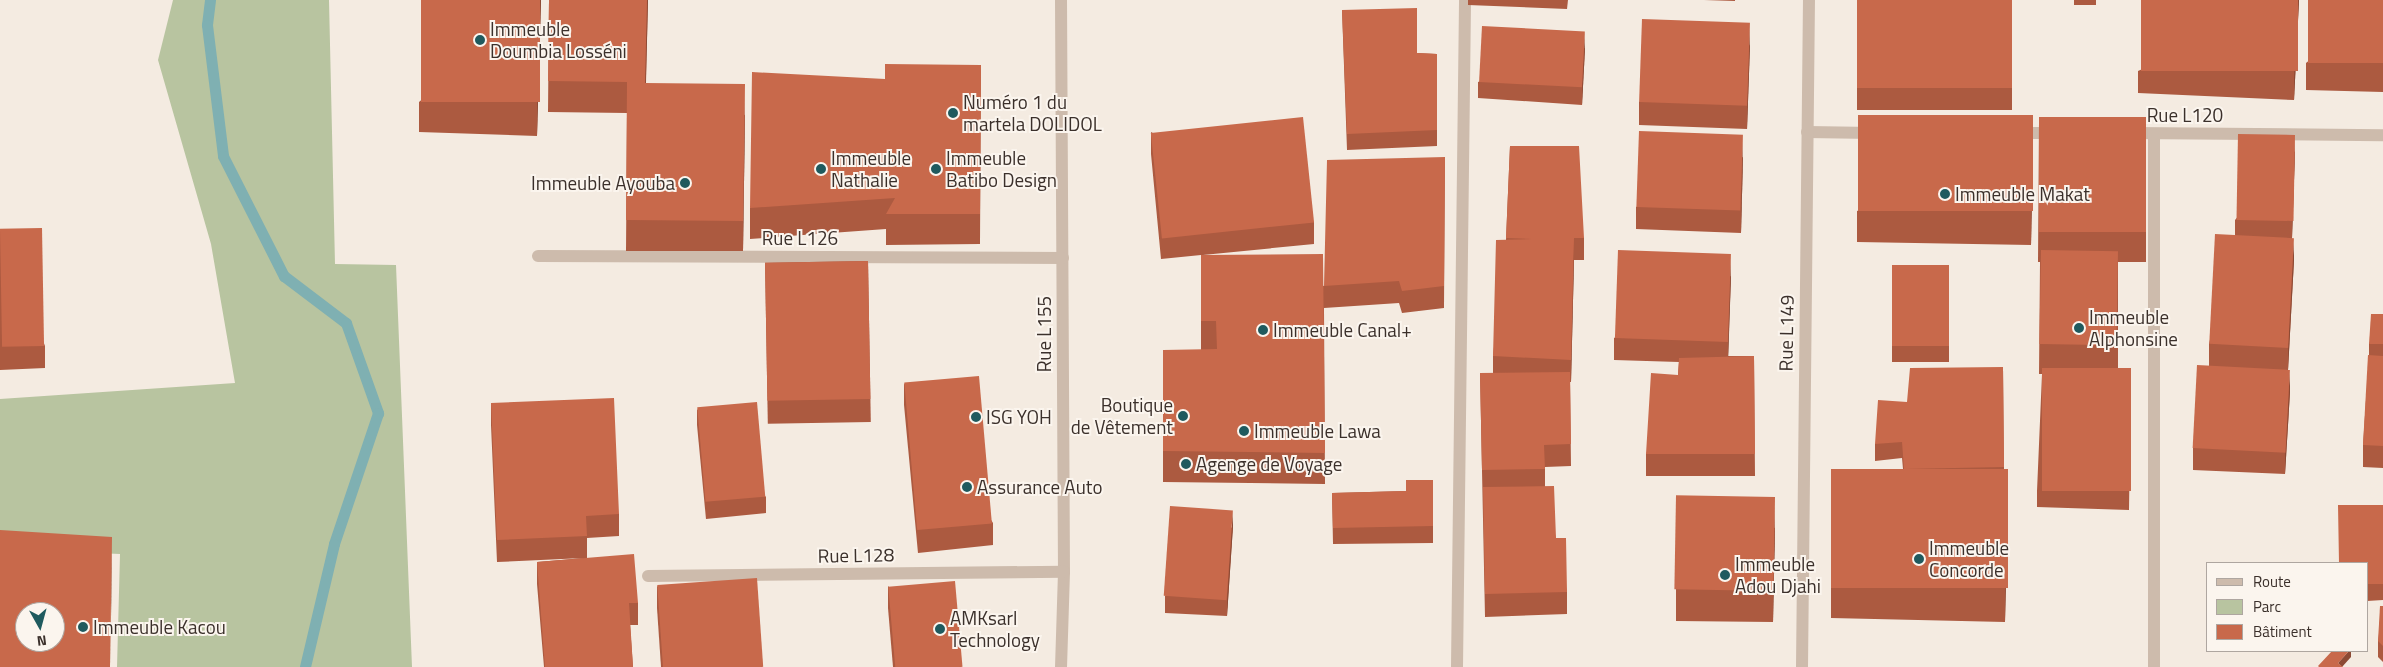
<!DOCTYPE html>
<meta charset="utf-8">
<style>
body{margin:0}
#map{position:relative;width:2383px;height:667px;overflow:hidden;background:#f4ebe1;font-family:"Titillium Web",sans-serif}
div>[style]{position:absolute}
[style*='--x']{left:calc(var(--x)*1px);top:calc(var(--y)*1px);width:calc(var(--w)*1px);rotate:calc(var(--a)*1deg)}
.green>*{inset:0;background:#b8c4a0}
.stream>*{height:11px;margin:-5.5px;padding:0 5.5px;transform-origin:5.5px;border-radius:5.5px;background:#7fb0b2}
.minor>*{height:12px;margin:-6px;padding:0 6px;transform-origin:6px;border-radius:6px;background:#cdbbac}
.wall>*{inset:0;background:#ac5a40;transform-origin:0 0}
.shaded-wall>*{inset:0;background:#8c4a34}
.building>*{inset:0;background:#c8694b;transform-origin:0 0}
.dots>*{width:14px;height:14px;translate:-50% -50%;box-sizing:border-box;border:2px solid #fbf5ee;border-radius:50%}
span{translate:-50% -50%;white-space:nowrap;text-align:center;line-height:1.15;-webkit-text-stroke:4px #fbf5ee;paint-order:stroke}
.poi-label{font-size:19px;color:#3b302b}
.left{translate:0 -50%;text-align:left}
.right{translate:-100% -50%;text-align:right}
.street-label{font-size:19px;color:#3b302b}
.legend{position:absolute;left:2206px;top:562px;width:162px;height:90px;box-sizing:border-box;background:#fbf5ee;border:1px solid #aea6a0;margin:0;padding:6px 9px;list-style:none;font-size:15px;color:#3b302b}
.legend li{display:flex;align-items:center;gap:10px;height:25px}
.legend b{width:25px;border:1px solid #aea6a0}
.north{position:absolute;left:15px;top:602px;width:50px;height:50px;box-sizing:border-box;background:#fbf5ee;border:1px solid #aea6a0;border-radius:50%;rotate:173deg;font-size:14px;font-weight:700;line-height:20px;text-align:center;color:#3b302b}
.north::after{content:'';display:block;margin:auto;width:18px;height:22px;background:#1f5a5e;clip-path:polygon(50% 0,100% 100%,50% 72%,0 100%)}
</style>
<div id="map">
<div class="green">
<i style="clip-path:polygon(173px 0,329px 0,335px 264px,396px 265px,412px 667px,117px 667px,120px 554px,0 549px,0 399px,235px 383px,211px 244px,158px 60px)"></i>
</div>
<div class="stream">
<i style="--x:210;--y:0;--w:25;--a:97"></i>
<i style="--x:207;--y:25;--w:132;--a:83"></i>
<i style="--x:223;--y:156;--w:135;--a:63.1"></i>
<i style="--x:284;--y:276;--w:78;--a:37.2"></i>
<i style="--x:346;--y:323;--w:96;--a:70.4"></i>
<i style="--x:378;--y:413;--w:138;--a:108.6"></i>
<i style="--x:334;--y:544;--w:126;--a:103.3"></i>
</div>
<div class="minor">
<i style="--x:1061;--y:0;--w:572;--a:89.7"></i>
<i style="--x:1064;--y:572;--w:95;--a:91.8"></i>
<i style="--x:1807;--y:132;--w:66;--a:0.9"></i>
<i style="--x:2016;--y:133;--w:40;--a:0"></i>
<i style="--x:2131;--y:133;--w:252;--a:0.5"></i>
<i style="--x:2154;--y:134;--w:533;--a:90"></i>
<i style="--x:538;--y:256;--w:525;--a:0.22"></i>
<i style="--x:648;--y:576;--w:416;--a:-0.6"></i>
<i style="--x:1457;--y:667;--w:667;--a:-89.31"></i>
<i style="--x:1802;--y:667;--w:667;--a:-89.4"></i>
</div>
<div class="wall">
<i style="clip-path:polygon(541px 0,537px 136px,419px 132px,419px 102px)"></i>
<i style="clip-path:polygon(549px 0,648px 0,646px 83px,745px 115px,743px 251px,626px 251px,627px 113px,548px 112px)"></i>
<i style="clip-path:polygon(1468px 0,1568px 0,1567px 9px,1468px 5px)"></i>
<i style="clip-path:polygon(1704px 0,1735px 0,1735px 1px)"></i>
<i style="left:1857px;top:0;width:155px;height:110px"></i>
<i style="left:2074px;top:0;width:22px;height:5px"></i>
<i style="clip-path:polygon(2299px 0,2294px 100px,2138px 93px,2138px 71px)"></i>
<i style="clip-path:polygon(2383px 0,2383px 92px,2306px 90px,2306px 63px)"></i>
<i style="clip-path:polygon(1342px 10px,1417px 53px,1437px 54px,1437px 146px,1347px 150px)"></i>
<i style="clip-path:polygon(1750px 45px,1747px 129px,1639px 125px,1639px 102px)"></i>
<i style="clip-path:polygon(1585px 48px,1582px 105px,1478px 98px,1478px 82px)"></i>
<i style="clip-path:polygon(981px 65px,980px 244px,886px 245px,886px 229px,750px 239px,750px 208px,885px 79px)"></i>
<i style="clip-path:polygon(2146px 117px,2146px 262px,2118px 262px,2118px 368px,2131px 368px,2129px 510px,2037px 507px,2037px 491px,2042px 374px,2039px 374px,2040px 262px,2038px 262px,2039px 120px)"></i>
<i style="clip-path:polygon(1151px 132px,1314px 222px,1314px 244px,1203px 255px,1324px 286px,1445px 157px,1444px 308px,1402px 313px,1399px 303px,1324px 308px,1325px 484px,1163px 482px,1163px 350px,1201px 350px,1201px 255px,1161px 259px,1151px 154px)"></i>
<i style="clip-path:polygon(1510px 146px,1584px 238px,1584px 260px,1574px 260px,1571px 382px,1570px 382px,1571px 466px,1545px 467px,1545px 486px,1567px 592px,1567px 614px,1485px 617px,1480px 373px,1493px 373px,1493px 356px,1506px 240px)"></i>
<i style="clip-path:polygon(2033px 146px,2031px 245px,1857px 242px,1857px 211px)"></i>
<i style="clip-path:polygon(2295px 151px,2292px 238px,2294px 260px,2288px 370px,2290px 392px,2285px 474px,2193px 470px,2193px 448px,2209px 366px,2209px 344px,2235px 235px,2235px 220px)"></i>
<i style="clip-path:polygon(1743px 157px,1741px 233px,1636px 229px,1636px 207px)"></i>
<i style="clip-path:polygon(0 229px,45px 346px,45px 368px,0 370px)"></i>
<i style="left:868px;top:261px;width:161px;height:103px;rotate:89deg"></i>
<i style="left:1949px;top:265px;width:97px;height:57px;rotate:90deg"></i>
<i style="clip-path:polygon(1731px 276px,1728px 356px,1754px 356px,1755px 476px,1646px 476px,1646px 454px,1678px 375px,1679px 362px,1614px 360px,1614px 338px)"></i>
<i style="clip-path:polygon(2383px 314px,2383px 468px,2363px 467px,2363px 445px,2369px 355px,2369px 344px)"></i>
<i style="clip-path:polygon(2003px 367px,2004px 470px,2008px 500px,2005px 622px,1831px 618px,1831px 469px,1903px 469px,1902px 458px,1875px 461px,1875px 444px,1907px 402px)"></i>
<i style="clip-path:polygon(904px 383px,993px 523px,993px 545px,918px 553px,904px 405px)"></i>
<i style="clip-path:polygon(491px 403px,619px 514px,619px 536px,587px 538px,587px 558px,638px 603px,638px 625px,630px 625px,633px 667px,544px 667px,537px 584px,537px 562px,584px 558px,497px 562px,491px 425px)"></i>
<i style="clip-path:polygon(697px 409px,766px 497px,766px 513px,706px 519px,697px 425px)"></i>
<i style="clip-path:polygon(1433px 480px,1433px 543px,1333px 544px,1332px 493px,1406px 491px)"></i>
<i style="clip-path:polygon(1676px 498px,1775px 528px,1773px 622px,1676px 621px)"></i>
<i style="clip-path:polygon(2383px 505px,2383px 600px,2367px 601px,2367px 563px)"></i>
<i style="clip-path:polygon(1233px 526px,1227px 616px,1165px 613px,1165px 596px)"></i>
<i style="clip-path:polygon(657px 586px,763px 667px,661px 667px,657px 608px)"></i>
<i style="clip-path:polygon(888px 586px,962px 667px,893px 667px,888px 608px)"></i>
<i style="clip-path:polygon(2383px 606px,2383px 662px,2378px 657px,2378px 641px)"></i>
</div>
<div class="shaded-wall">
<i style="clip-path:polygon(540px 0,541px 0,537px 136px,537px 105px)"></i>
<i style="clip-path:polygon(647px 0,648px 0,645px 113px,645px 83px)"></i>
<i style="clip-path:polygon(2298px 0,2299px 0,2299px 1px,2294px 100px,2294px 78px)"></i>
<i style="clip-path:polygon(1750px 23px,1750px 45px,1747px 129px,1747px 107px)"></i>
<i style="clip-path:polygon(1585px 32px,1585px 48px,1582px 105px,1582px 89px)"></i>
<i style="clip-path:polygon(745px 84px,745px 115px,743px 251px,743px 221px)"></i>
<i style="clip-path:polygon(2033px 115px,2033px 146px,2031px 245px,2031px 214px)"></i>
<i style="clip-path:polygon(1743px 135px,1743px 157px,1741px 233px,1741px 211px)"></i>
<i style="clip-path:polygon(2295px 135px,2295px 151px,2292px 238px,2292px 221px)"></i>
<i style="clip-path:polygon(1574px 238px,1574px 260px,1571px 382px,1571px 360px)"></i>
<i style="clip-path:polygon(2294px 238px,2294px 260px,2288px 370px,2288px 348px)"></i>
<i style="clip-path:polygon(1731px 254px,1731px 276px,1728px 364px,1728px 342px)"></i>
<i style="clip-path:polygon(2290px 370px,2290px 392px,2285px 474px,2285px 452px)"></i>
<i style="clip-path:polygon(2008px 470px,2008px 500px,2005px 622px,2005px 591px)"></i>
<i style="clip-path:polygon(1775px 497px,1775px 528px,1773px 622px,1773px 591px)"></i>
<i style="clip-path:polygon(1233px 510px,1233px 526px,1227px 616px,1227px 600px)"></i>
<i style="clip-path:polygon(112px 537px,112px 568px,110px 667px)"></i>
<i style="clip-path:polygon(2349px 651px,2351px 651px,2351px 657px,2342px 667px,2338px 663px)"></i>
</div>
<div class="building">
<i style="left:421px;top:0;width:119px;height:102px"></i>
<i style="clip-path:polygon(549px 0,647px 0,645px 83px,745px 84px,743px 221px,626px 220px,627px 82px,548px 81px)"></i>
<i style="left:1857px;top:0;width:155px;height:88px"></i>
<i style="left:2141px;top:0;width:157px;height:71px"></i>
<i style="left:2308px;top:0;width:75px;height:63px"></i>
<i style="clip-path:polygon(1417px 8px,1417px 53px,1437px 54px,1437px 130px,1347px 134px,1342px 10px)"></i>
<i style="left:1642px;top:19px;width:108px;height:83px;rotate:2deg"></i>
<i style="left:1482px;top:26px;width:103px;height:56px;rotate:3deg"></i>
<i style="clip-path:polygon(885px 64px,981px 65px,980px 214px,886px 214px,895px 198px,750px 208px,752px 72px,885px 79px)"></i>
<i style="left:1858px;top:115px;width:175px;height:96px"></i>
<i style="left:1303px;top:117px;width:106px;height:153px;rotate:84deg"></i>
<i style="left:2146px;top:117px;width:115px;height:107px;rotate:90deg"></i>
<i style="left:1639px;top:131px;width:104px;height:76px;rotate:2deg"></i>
<i style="left:2238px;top:134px;width:57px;height:86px;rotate:1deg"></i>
<i style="clip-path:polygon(1510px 146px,1579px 146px,1584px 238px,1574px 238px,1571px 360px,1493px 356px,1496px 240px,1532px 239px,1506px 238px)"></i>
<i style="clip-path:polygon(1445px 157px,1444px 286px,1402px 291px,1399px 281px,1324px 286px,1327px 160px)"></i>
<i style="left:42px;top:228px;width:118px;height:42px;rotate:89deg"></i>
<i style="left:2215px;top:234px;width:79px;height:110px;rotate:3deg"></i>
<i style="left:1618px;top:250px;width:113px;height:88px;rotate:2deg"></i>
<i style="left:2041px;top:250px;width:77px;height:94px;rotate:1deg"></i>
<i style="clip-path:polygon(1323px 254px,1325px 453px,1163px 451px,1163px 350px,1217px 349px,1216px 321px,1201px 321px,1201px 255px)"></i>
<i style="left:868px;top:261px;width:138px;height:103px;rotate:89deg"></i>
<i style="left:1949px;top:265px;width:81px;height:57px;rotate:90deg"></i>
<i style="clip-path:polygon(2371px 314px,2383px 314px,2383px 344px,2369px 344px)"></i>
<i style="clip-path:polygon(2368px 355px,2383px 356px,2383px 446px,2363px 445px)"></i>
<i style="clip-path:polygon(1754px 356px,1755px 454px,1646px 454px,1651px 373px,1678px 375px,1679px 358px)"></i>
<i style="left:2197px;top:365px;width:93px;height:83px;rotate:3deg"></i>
<i style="clip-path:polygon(2003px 367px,2004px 467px,1904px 469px,1902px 442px,1875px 444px,1878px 400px,1907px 402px,1910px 368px)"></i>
<i style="left:2042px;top:368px;width:89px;height:123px"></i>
<i style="clip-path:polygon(1570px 372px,1571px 444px,1544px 445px,1545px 469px,1482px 470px,1480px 373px)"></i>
<i style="left:979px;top:376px;width:148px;height:75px;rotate:85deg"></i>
<i style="clip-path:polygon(614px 398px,619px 514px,586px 516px,587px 536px,497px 540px,491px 403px)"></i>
<i style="left:757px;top:402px;width:95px;height:60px;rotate:85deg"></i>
<i style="left:1831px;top:469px;width:177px;height:119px"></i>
<i style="clip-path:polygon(1406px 480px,1433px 480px,1433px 526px,1333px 528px,1332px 493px,1406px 491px)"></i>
<i style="clip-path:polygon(1554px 486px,1556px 538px,1566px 538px,1567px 592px,1485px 594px,1483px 487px)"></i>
<i style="left:1775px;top:497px;width:94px;height:99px;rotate:91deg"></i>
<i style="clip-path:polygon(2338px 505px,2383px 505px,2383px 584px,2367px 584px,2367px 563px,2339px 563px)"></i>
<i style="left:1170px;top:506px;width:63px;height:90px;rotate:4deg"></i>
<i style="clip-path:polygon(evenodd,0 530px,112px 537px,110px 667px,0 667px,0 530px,25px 612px,55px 612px,55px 642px,25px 642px,25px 612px)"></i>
<i style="clip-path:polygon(634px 554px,638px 603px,629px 603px,633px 667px,545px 667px,537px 562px)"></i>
<i style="left:757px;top:578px;width:89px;height:100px;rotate:86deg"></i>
<i style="left:955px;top:581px;width:86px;height:67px;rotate:85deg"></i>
<i style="clip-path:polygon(2380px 606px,2383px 606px,2383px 646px,2378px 641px)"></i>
<i style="clip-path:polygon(2332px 651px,2349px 651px,2338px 663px,2343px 667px,2319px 667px,2318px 666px)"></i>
</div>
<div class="dots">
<i style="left:480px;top:40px;background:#1f5a5e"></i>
<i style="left:953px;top:113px;background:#1f5a5e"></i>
<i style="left:821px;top:169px;background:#1f5a5e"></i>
<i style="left:936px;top:169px;background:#1f5a5e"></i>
<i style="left:685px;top:183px;background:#1f5a5e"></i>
<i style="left:1945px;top:194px;background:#1f5a5e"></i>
<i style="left:2079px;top:328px;background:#1f5a5e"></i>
<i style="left:1263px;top:330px;background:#1f5a5e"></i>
<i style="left:1183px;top:416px;background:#1f5a5e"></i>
<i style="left:976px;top:417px;background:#1f5a5e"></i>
<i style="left:1244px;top:431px;background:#1f5a5e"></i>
<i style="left:1186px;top:464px;background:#1f5a5e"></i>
<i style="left:967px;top:487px;background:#1f5a5e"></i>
<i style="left:1919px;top:559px;background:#1f5a5e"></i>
<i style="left:1725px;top:575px;background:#1f5a5e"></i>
<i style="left:83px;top:627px;background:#1f5a5e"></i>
<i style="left:940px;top:629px;background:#1f5a5e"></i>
</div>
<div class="poi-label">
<span class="left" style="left:490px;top:40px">Immeuble<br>Doumbia Losséni</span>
<span class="left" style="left:963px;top:113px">Numéro 1 du<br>martela DOLIDOL</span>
<span class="left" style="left:831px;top:169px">Immeuble<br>Nathalie</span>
<span class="left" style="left:946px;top:169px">Immeuble<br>Batibo Design</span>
<span class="right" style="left:675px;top:183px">Immeuble Ayouba</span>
<span class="left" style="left:1955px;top:194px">Immeuble Makat</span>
<span class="left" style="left:2089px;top:328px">Immeuble<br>Alphonsine</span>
<span class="left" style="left:1273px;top:330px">Immeuble Canal+</span>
<span class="right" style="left:1173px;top:416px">Boutique<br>de Vêtement</span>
<span class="left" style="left:986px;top:417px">ISG YOH</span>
<span class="left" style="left:1254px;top:431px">Immeuble Lawa</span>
<span class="left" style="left:1196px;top:464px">Agenge de Voyage</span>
<span class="left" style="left:977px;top:487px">Assurance Auto</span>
<span class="left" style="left:1929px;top:559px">Immeuble<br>Concorde</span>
<span class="left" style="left:1735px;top:575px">Immeuble<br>Adou Djahi</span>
<span class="left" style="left:950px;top:629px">AMKsarl<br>Technology</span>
<span class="left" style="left:93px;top:627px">Immeuble Kacou</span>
</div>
<div class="street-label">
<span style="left:2185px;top:115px">Rue L120</span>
<span style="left:800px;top:238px">Rue L126</span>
<span style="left:1786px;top:333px;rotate:-89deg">Rue L149</span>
<span style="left:1044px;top:334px;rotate:-90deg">Rue L155</span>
<span style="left:856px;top:555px;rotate:-1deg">Rue L128</span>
</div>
<ul class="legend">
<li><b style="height:6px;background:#cdbbac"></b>Route</li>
<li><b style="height:14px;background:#b8c4a0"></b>Parc</li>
<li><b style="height:14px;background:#c8694b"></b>Bâtiment</li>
</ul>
<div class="north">N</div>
</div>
